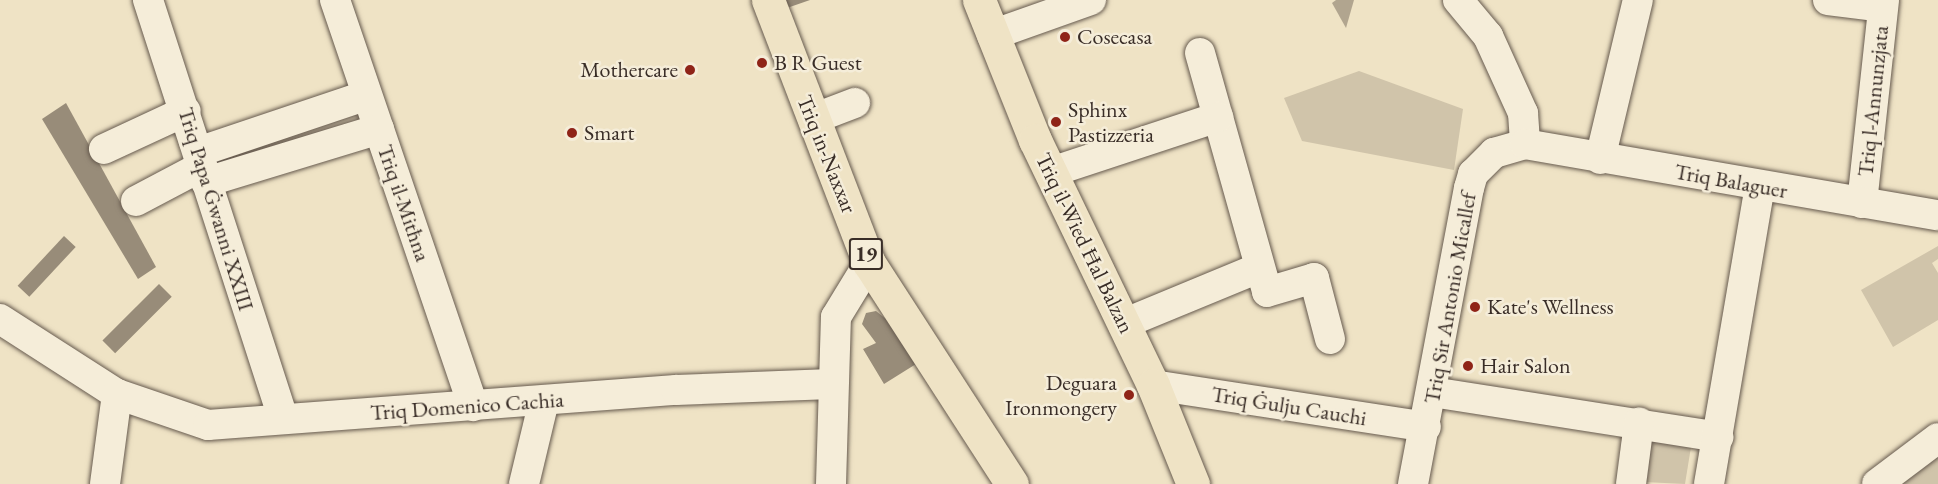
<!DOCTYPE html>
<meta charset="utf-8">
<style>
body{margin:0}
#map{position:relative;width:1938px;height:484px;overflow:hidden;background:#efe3c5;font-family:"EB Garamond",serif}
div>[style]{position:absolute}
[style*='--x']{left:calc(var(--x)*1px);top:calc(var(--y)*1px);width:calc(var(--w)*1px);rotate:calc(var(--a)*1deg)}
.green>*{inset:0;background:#d0c4aa}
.water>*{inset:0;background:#b1a58f}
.building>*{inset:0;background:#988c79;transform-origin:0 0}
.roads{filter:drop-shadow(0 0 2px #665a4e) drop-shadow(0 0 2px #665a4e)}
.minor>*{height:30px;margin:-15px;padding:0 15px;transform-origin:15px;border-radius:15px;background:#f5edd9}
.major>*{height:33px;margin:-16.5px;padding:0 16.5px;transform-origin:16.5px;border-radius:16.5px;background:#efe3c5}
.dots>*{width:16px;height:16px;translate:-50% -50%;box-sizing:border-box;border:3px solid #f5edd9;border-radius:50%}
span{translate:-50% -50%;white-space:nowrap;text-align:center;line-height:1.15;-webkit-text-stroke:5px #f5edd9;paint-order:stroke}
.shield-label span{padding:2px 4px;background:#f5edd9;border:2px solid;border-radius:4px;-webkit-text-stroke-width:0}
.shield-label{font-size:21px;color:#392d27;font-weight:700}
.poi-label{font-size:22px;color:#392d27}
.left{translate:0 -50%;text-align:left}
.right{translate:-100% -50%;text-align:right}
.street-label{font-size:22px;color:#392d27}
</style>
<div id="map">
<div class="green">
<i style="clip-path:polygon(1359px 71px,1463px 109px,1454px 170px,1302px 141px,1284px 98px)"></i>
<i style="clip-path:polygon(1938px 246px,1938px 259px,1932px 263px,1938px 273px,1938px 320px,1893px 347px,1861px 290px)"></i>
<i style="clip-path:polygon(1652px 440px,1691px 447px,1685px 484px,1644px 482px)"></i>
<i style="clip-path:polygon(1938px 446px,1938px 484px,1884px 484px)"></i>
</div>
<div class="water">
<i style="clip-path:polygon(1336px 0,1354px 0,1346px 28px,1332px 3px)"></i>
</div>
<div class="building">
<i style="clip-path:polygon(783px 0,810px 0,787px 8px)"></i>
<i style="clip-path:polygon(66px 103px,156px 267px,138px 279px,42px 119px)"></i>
<i style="left:64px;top:236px;width:16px;height:68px;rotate:43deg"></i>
<i style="left:159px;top:284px;width:18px;height:80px;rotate:45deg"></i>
<i style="clip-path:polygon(876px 311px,887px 320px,916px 364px,884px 384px,863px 349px,876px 343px,862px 324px,866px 313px)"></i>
</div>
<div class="roads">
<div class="minor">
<i style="--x:148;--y:0;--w:440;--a:72.1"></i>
<i style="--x:335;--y:0;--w:429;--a:71.2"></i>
<i style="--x:1458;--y:0;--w:47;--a:50.2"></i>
<i style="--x:1488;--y:36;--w:85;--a:65.6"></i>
<i style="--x:1523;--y:113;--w:31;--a:86"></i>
<i style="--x:1828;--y:0;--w:55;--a:7.3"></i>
<i style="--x:992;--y:35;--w:105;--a:-19.5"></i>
<i style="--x:1200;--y:53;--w:248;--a:74.3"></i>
<i style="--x:1267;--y:292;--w:49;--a:-16.6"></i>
<i style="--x:1314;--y:278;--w:63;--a:75.3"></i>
<i style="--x:813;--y:119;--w:45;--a:-20.9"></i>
<i style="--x:104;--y:149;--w:90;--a:-24.9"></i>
<i style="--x:198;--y:152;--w:178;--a:-18.6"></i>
<i style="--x:1600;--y:159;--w:163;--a:-76.6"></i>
<i style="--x:1051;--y:172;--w:176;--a:-18.2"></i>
<i style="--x:206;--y:182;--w:181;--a:-17"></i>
<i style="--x:136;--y:201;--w:75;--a:-27.9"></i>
<i style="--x:1862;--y:203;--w:204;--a:-83.8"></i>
<i style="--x:0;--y:319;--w:139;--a:32.7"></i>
<i style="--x:117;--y:394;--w:96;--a:18.8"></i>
<i style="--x:208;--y:425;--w:469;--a:-4.3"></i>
<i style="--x:676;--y:390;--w:155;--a:-2.2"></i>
<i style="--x:1123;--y:324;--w:147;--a:-22.4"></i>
<i style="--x:1153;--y:385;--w:276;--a:8.7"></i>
<i style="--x:1432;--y:392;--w:290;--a:8.9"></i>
<i style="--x:105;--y:484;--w:91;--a:-82.4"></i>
<i style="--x:524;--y:484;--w:85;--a:-76.5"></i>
<i style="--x:831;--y:484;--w:167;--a:-88.3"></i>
<i style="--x:836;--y:317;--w:63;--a:-58.6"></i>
<i style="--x:1413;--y:484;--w:301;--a:-79.3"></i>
<i style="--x:1469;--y:188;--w:15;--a:-74"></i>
<i style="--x:1473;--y:174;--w:30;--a:-45"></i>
<i style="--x:1494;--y:153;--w:32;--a:-16"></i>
<i style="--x:1525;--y:144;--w:419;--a:9.8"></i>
<i style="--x:1631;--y:484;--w:62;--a:-82.5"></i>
<i style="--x:1709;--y:484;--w:302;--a:-80.3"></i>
<i style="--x:1877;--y:484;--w:76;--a:-37"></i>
</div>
<div class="major">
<i style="--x:768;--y:0;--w:282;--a:69"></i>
<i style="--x:869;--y:263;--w:263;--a:57.1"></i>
<i style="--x:979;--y:0;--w:151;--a:68.2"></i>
<i style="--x:1035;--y:140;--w:272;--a:64.3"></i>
<i style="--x:1153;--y:385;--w:107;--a:68"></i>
</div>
</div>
<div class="dots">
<i style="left:1065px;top:37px;background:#8f2418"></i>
<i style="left:762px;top:63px;background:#8f2418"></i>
<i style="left:690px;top:70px;background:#8f2418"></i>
<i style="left:1056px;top:122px;background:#8f2418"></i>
<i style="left:572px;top:133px;background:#8f2418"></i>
<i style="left:1475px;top:307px;background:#8f2418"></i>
<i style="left:1468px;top:366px;background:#8f2418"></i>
<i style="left:1129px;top:395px;background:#8f2418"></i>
</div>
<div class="shield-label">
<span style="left:866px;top:254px">19</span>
</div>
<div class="poi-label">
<span class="left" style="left:1077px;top:37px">Cosecasa</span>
<span class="left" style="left:774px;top:63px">B R Guest</span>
<span class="right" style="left:678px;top:70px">Mothercare</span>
<span class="left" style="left:1068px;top:122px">Sphinx<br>Pastizzeria</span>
<span class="left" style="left:584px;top:133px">Smart</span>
<span class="left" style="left:1487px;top:307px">Kate's Wellness</span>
<span class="left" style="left:1480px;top:366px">Hair Salon</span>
<span class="right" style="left:1117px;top:395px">Deguara<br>Ironmongery</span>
</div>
<div class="street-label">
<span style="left:1873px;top:101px;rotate:-84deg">Triq l-Annunzjata</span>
<span style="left:827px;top:154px;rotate:68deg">Triq in-Naxxar</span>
<span style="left:1731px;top:181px;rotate:10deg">Triq Balaguer</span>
<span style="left:404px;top:203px;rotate:71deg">Triq il-Mitħna</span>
<span style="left:216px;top:209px;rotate:73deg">Triq Papa Ġwanni XXIII</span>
<span style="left:1085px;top:243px;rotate:64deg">Triq il-Wied Ħal Balzan</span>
<span style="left:1450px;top:298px;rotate:-80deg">Triq Sir Antonio Micallef</span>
<span style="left:467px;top:406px;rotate:-4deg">Triq Domenico Cachia</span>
<span style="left:1289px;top:406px;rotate:9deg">Triq Ġulju Cauchi</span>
</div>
</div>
